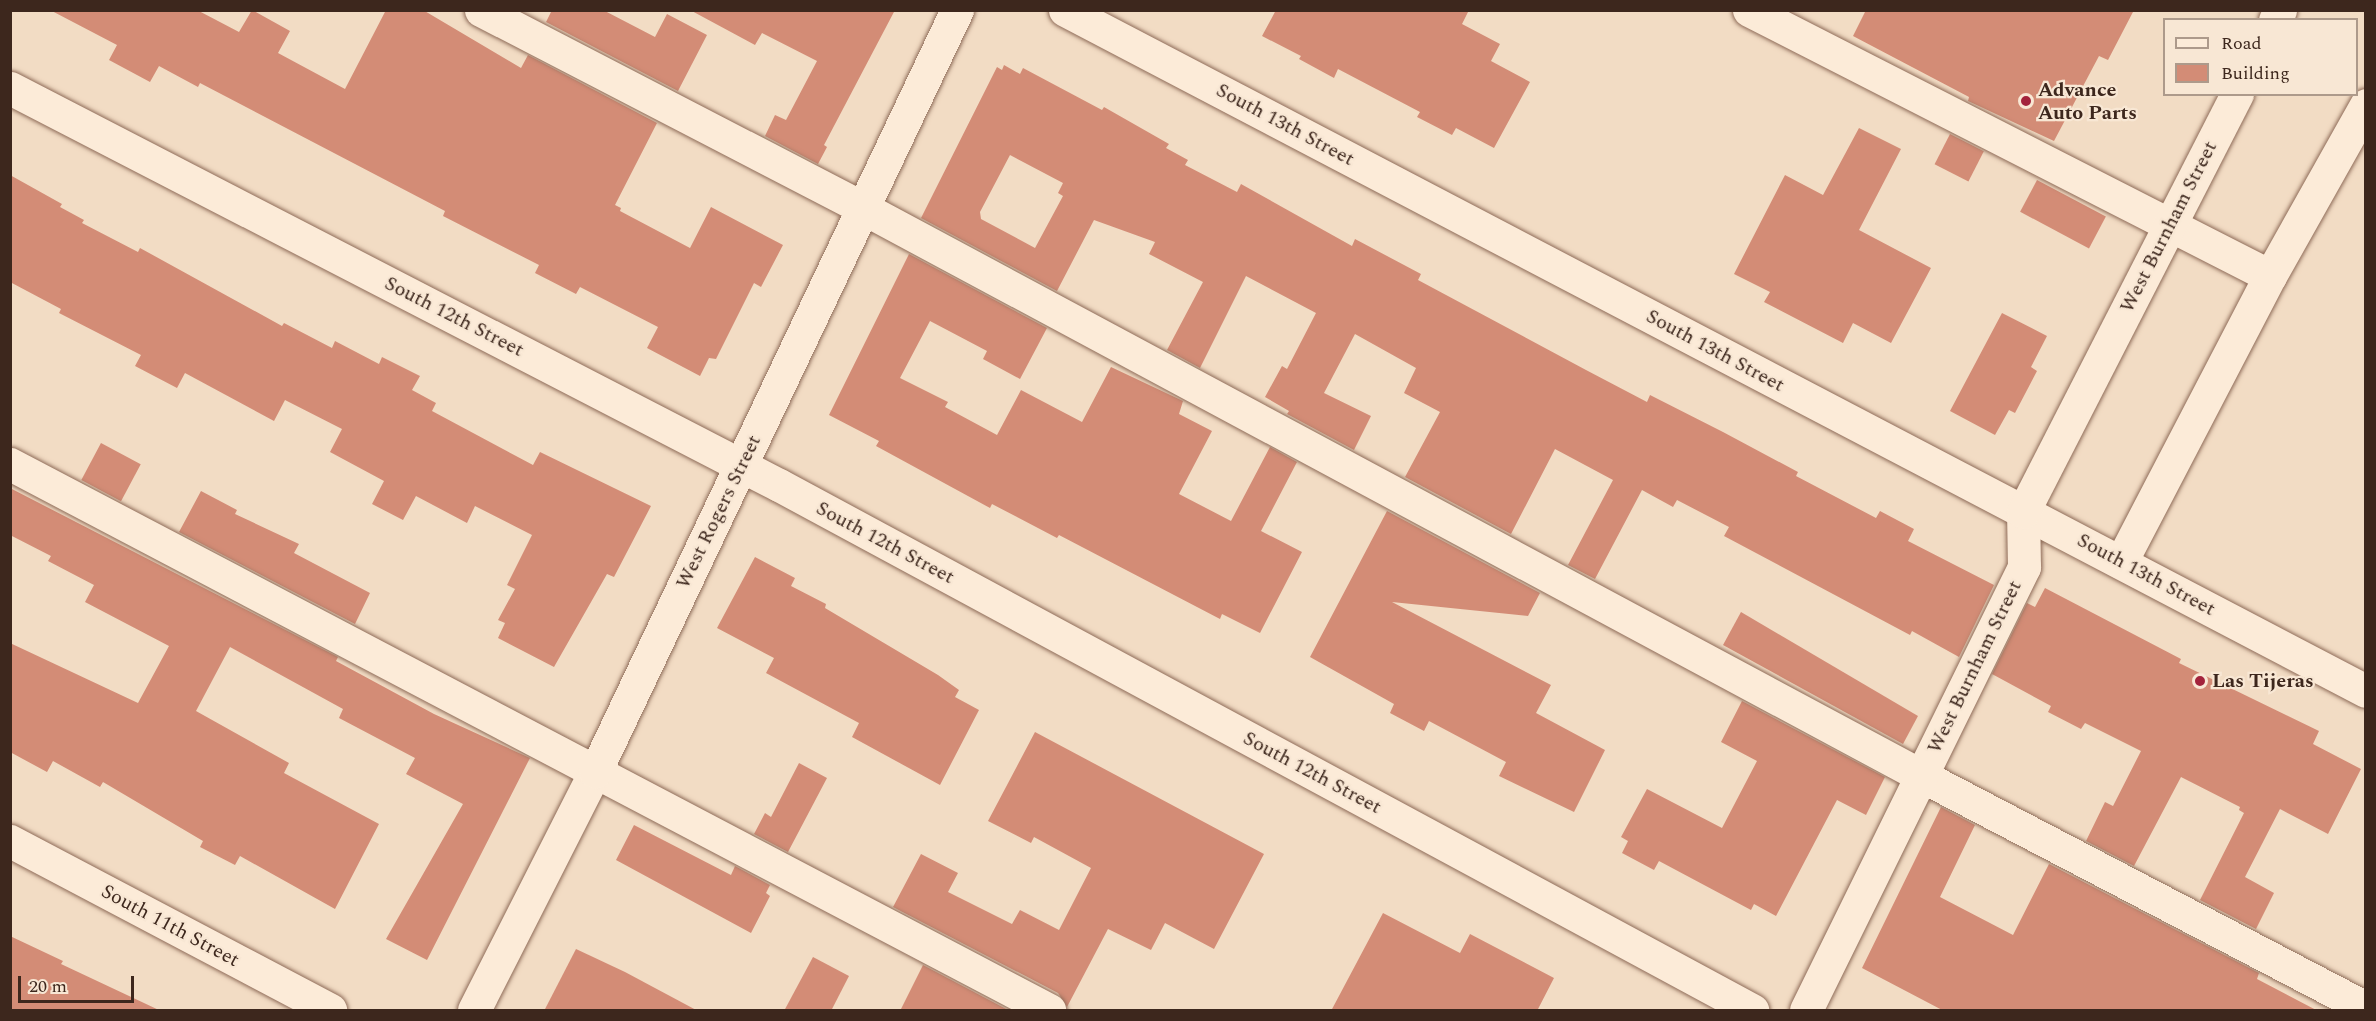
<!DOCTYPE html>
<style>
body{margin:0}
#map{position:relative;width:2376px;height:1021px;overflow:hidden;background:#f2dcc4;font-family:Spectral,serif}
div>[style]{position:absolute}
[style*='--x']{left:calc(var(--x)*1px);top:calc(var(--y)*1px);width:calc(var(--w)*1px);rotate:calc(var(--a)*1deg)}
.building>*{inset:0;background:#d38c76;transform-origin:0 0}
.roads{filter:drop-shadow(0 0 2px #8e6b58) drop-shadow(0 0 2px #8e6b58)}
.minor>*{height:33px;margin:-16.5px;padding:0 16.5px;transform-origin:16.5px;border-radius:16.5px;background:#fcebd8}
.dots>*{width:16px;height:16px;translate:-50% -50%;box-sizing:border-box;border:3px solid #f8e7d4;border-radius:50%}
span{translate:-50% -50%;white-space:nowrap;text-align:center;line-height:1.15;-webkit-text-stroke:4.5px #f8e7d4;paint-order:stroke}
.poi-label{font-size:20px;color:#3d271d;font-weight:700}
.left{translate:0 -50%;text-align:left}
.street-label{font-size:20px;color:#3d271d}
.frame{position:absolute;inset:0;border:12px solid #3d271d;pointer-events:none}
.legend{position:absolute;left:2163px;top:18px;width:195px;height:78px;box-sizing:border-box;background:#f8e7d4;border:2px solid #ad9a8b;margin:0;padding:8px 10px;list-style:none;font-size:18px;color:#3d271d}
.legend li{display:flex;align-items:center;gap:12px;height:30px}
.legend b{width:30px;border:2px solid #ad9a8b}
.scale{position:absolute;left:18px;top:976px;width:116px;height:27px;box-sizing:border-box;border:3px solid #3d271d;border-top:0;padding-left:8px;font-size:18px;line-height:21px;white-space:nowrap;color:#3d271d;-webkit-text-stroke:4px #f8e7d4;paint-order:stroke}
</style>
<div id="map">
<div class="building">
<i style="clip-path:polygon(50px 10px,197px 10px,239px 32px,252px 10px,290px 31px,278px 53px,345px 89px,386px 10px,423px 10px,521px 68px,528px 55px,657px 123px,615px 205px,621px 208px,620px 211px,690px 248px,711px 207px,783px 245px,761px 287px,754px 283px,716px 359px,709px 358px,700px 376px,647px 348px,658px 327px,580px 287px,576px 294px,535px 273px,539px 265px,443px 216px,445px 211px,200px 83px,198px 87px,159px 66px,150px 82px,109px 60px,117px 45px)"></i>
<i style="clip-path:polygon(552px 10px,603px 10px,655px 37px,667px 14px,707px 35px,678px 91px,546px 22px)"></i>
<i style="clip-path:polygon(690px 10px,895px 10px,824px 145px,827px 147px,818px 164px,765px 136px,775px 115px,786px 120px,817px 61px,762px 33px,755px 45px)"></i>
<i style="clip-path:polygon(1276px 10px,1469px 10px,1462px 24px,1500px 44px,1491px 61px,1530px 82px,1494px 148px,1456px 128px,1452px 135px,1417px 117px,1420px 112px,1338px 69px,1334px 78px,1299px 59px,1301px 56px,1262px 36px)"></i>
<i style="clip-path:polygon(1866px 10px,2134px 10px,2108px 60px,2099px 56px,2054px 141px,1968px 101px,1969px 97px,1853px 36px)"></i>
<i style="clip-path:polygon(evenodd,1004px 65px,1020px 74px,1023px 68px,1102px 110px,1104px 107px,1169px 144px,1166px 148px,1188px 160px,1185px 165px,1237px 192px,1241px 184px,1352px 246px,1355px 239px,1421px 274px,1418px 280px,1586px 370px,1647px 402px,1650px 395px,1723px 432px,1798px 472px,1796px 476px,1876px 518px,1880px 511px,1914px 529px,1908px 541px,1994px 585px,1959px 657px,1912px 631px,1910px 635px,1724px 536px,1729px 527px,1677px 500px,1673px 507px,1642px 490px,1595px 579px,1568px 565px,1613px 480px,1555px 449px,1511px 534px,1405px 477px,1440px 412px,1404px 393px,1416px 368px,1355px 334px,1324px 393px,1371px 416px,1354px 450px,1287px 414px,1289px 411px,1265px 397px,1282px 366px,1287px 369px,1316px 313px,1246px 276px,1200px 368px,1167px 350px,1203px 282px,1149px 254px,1155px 242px,1094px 220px,1057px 291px,921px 218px,997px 67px,1002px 70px,1004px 65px,1010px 155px,1063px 183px,1058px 193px,1063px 196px,1035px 248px,981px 219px,980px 212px,1010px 155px)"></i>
<i style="clip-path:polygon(1859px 128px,1901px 149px,1859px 230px,1931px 268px,1891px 343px,1853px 323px,1843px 343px,1764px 302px,1770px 292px,1734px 274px,1785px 175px,1823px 195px)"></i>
<i style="left:1950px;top:134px;width:38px;height:34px;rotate:27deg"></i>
<i style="clip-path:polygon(10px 175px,62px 204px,60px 207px,84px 220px,82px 223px,138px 252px,140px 248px,282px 326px,284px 323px,332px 348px,335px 341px,379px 364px,382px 357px,420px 376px,412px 390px,436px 403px,432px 411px,533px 465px,540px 452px,651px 506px,614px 577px,607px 574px,554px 667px,498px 638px,505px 623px,498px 620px,515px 589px,507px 585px,532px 535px,475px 506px,467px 523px,416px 496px,403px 520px,372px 504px,384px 481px,330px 452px,342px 429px,285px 400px,274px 421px,185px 373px,177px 388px,135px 366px,141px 355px,59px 313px,61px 309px,10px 282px)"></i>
<i style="left:2037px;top:180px;width:78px;height:36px;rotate:28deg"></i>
<i style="clip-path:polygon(909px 254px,1047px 328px,1020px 379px,983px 359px,987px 351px,930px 321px,900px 378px,948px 402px,945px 407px,997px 435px,1021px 390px,1082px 422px,1111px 367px,1183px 401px,1179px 414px,1212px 431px,1179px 494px,1231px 521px,1270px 447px,1297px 462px,1261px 531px,1302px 552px,1260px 633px,1222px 614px,1220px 619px,1059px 535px,1057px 538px,992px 504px,990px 508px,876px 446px,879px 441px,829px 415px)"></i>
<i style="clip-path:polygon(2002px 313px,2047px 336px,2031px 367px,2037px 371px,2015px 413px,2009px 410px,1995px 435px,1950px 411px)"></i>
<i style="left:101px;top:443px;width:45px;height:42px;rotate:28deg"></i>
<i style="clip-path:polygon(10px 488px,338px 657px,336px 661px,434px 714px,530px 758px,427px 960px,386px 939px,463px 804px,406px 774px,415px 758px,339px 718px,343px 709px,230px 647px,196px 711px,289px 763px,284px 773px,379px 824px,335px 909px,240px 856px,235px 865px,200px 847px,203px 841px,103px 782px,100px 787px,53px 761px,47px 772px,10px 752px,10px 643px,138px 703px,169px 646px,85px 602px,94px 585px,48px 561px,51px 556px,10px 535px)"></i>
<i style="clip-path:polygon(201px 491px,237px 510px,235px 514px,299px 544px,294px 553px,370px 593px,355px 624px,179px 532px)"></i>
<i style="clip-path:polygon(1387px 511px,1540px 593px,1528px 616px,1392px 602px,1551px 685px,1536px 713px,1605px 750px,1574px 812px,1499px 776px,1506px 762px,1429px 721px,1424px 731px,1390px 713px,1394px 704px,1310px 657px)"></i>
<i style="clip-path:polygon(755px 557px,795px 578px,791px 586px,826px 604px,825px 608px,938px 675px,959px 690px,955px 697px,979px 710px,940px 785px,852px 737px,859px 723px,766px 673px,774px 658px,717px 628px)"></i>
<i style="clip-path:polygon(2045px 588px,2181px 659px,2179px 663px,2319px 731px,2313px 744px,2361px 769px,2328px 834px,2280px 809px,2245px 877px,2274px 893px,2256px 929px,2200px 900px,2244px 813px,2239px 810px,2240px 807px,2181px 777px,2134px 866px,2086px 841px,2105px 802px,2113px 806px,2141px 751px,2085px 723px,2081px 729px,2048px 712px,2051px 706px,1992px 674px,2027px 603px,2035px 607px)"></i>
<i style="clip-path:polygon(1741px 612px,1918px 716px,1903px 744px,1723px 645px)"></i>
<i style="clip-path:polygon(1742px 701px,1885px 777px,1866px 815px,1837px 800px,1776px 916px,1754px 904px,1751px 910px,1659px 861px,1654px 870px,1622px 853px,1628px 841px,1621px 837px,1647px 789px,1722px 828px,1757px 761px,1721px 742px)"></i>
<i style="clip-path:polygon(1035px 732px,1264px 854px,1214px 949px,1165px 923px,1151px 950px,1108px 929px,1067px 1007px,1058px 993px,893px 907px,921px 854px,958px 873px,948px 892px,1012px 924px,1020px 910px,1059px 930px,1091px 868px,1034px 837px,1031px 843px,988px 821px)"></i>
<i style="clip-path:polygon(799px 763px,827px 778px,788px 852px,754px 834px,765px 813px,771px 817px)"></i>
<i style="clip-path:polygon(1941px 807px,1975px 825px,1940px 897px,2013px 935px,2049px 864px,2259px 973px,2257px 979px,2318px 1011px,1944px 1011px,1862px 968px)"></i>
<i style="clip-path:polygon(634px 825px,731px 875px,735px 866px,770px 885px,766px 893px,770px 896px,751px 933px,616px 860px)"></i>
<i style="clip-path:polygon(1383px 913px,1460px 953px,1470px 934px,1554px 978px,1537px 1011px,1331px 1011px)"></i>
<i style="clip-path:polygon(10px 936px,63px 961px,61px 964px,161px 1011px,10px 1011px)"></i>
<i style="clip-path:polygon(576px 949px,625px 972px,698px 1011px,544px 1011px)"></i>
<i style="clip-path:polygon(813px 957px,849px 976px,831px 1011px,784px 1011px)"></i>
<i style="clip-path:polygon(923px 965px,1010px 1011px,900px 1011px)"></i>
</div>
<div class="roads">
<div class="minor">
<i style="--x:481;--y:10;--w:430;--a:27.4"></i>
<i style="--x:863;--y:208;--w:1202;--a:28.21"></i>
<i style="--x:1922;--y:776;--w:501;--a:27.59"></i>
<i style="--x:1065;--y:10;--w:1468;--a:27.63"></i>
<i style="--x:1749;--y:10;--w:585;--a:27.05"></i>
<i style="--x:2275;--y:20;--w:11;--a:-63"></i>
<i style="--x:10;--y:88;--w:865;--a:27.31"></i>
<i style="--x:779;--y:485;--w:1106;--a:28.35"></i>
<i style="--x:10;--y:464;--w:1174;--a:27.72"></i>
<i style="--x:2121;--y:562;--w:322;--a:-62.5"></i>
<i style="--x:2270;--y:276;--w:196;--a:-60.7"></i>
<i style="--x:10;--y:841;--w:362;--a:27.8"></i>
<i style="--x:474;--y:1010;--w:267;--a:-63.1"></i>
<i style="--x:595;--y:772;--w:844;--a:-64.59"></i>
<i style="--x:1806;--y:1010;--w:494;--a:-63.8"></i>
<i style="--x:2024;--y:567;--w:55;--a:-91"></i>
<i style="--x:2023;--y:512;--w:470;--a:-62.9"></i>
</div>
</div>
<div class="dots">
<i style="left:2026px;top:101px;background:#a3233b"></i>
<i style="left:2200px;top:681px;background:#a3233b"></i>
</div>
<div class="poi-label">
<span class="left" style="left:2038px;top:102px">Advance<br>Auto Parts</span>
<span class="left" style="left:2212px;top:681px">Las Tijeras</span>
</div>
<div class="street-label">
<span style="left:1285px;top:125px;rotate:28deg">South 13th Street</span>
<span style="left:2169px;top:227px;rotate:-63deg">West Burnham Street</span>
<span style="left:454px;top:317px;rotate:27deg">South 12th Street</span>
<span style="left:1715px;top:351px;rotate:28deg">South 13th Street</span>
<span style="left:719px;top:512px;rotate:-64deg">West Rogers Street</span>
<span style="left:885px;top:543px;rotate:28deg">South 12th Street</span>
<span style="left:2146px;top:575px;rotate:28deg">South 13th Street</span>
<span style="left:1975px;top:667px;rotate:-64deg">West Burnham Street</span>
<span style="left:1312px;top:773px;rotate:28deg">South 12th Street</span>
<span style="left:170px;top:926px;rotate:28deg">South 11th Street</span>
</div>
<div class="frame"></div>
<ul class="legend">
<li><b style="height:8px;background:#fcebd8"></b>Road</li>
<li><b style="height:16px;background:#d38c76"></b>Building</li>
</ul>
<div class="scale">20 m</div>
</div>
